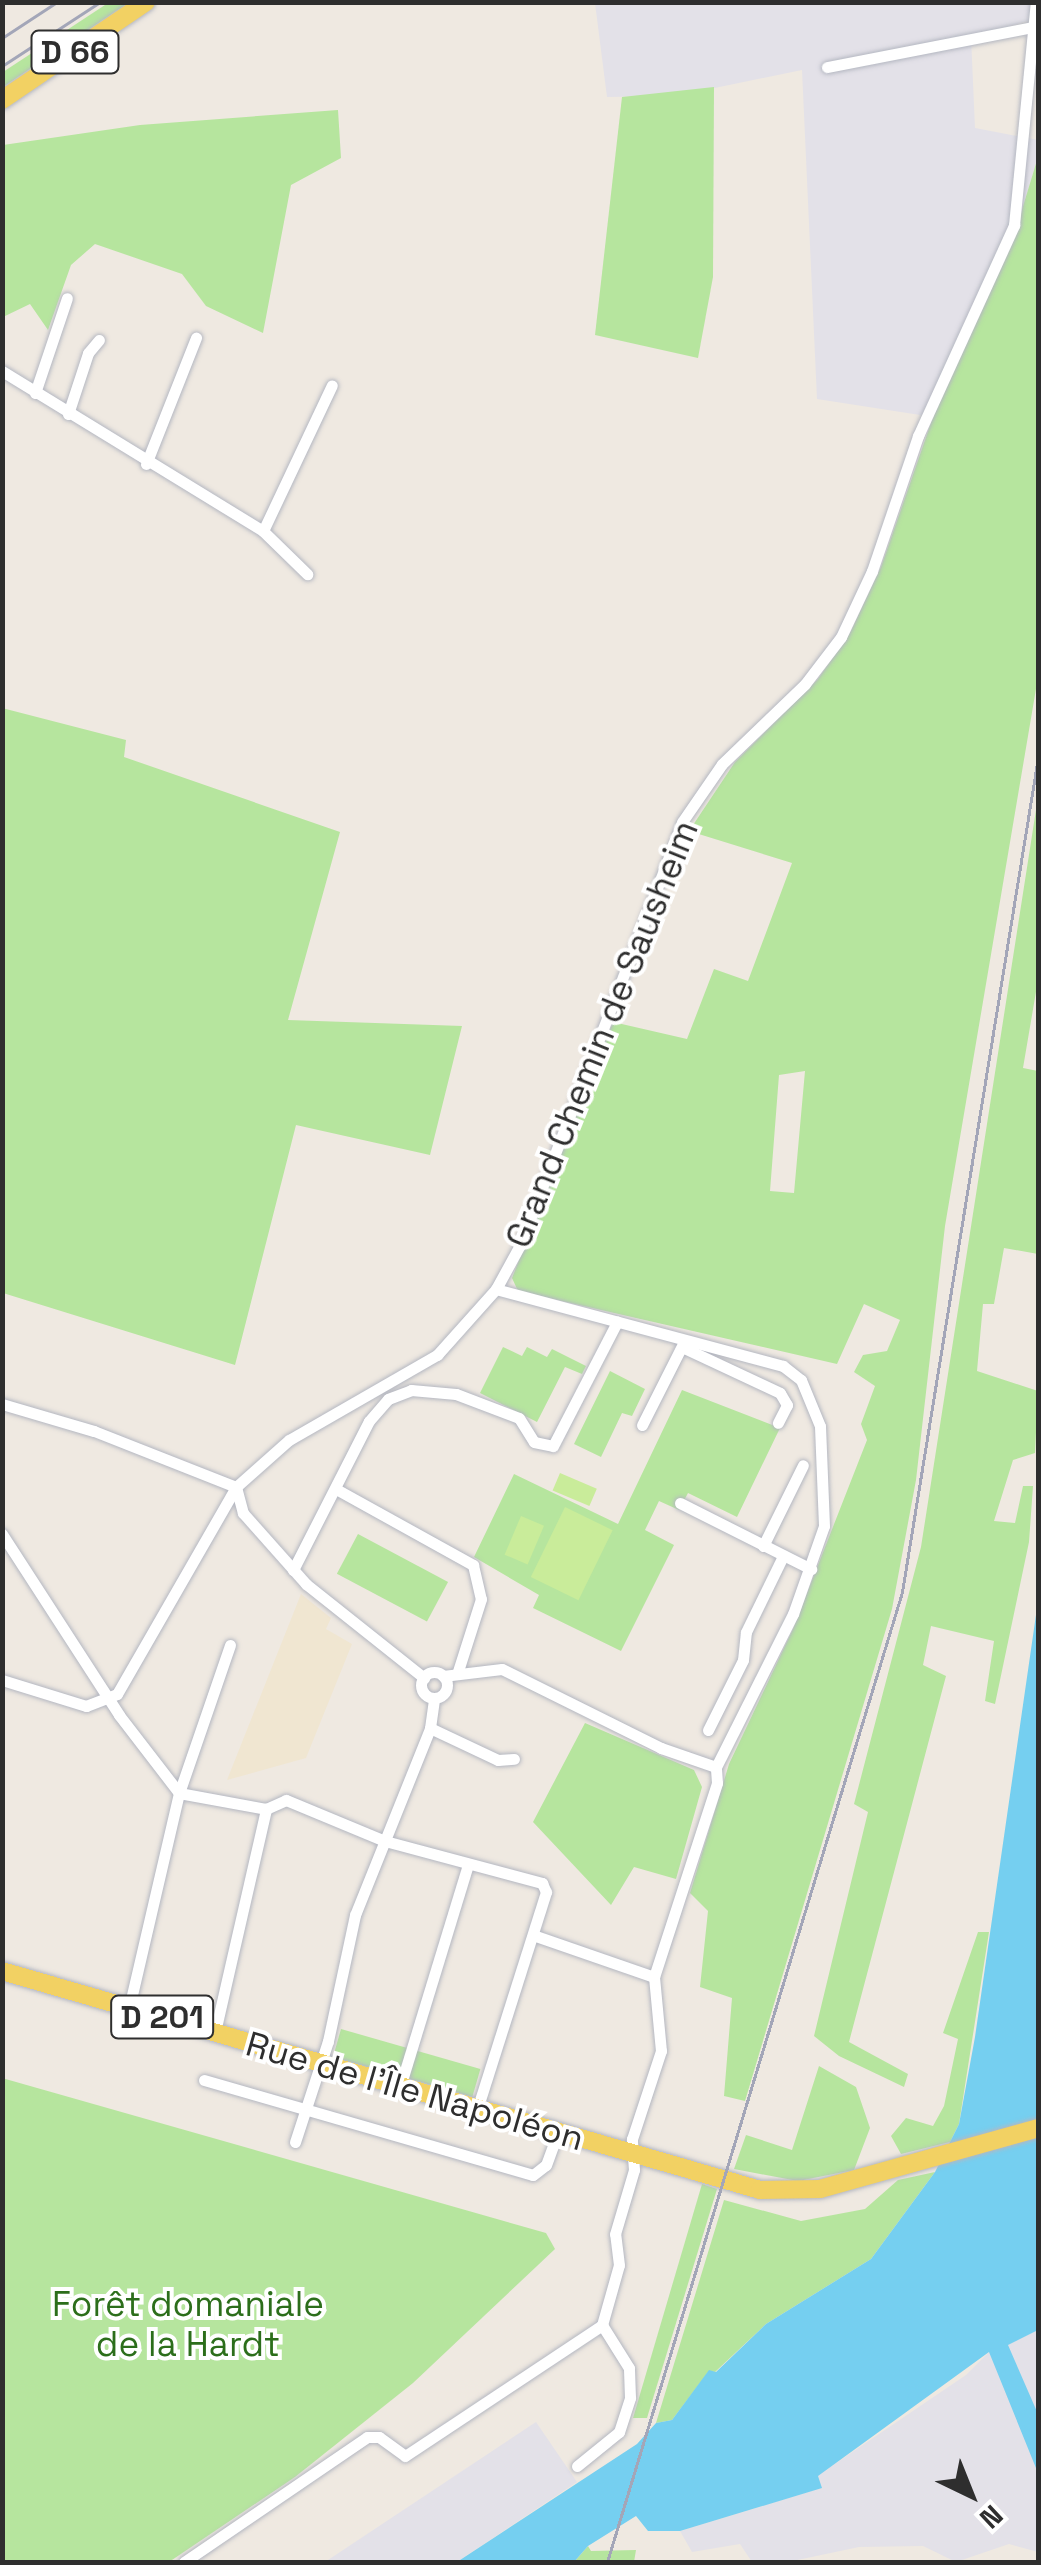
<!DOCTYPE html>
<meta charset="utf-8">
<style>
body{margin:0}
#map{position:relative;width:1041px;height:2565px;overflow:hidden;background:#efe9e1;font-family:"Space Grotesk",sans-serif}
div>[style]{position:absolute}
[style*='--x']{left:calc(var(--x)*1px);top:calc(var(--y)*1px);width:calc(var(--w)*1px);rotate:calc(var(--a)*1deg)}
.industrial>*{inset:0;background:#e3e1e8}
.education>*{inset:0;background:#f0e6d1}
.green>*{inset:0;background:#b6e59e;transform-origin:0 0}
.pitch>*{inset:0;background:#c9ec9a;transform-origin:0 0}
.water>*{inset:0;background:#75cff0}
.roads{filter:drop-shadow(0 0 2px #b4b7c1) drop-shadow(0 0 2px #b4b7c1)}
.street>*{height:11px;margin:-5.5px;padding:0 5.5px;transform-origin:5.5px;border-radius:5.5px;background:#fff}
.street>.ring{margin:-5.5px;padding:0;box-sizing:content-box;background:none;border:11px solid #fff;border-radius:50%}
.primary>*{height:18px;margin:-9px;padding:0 9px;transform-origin:9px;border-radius:9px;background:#f2d163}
.rail>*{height:2.5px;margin:-1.25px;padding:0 1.25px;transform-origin:1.25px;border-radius:1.25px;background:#a3a6b8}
span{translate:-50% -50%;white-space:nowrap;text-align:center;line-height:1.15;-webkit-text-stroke:8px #fff;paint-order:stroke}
.shield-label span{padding:2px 8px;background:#fff;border:2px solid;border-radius:8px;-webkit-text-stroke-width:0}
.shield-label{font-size:32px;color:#2e2e2e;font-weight:700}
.street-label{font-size:35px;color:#2e2e2e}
.park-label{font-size:35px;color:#2c6e1b}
.frame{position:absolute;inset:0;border:5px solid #2e2e2e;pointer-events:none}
.north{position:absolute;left:921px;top:2445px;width:100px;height:100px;-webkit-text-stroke:8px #fff;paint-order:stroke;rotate:137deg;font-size:28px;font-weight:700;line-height:40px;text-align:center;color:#2e2e2e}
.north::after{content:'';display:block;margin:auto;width:35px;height:45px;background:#2e2e2e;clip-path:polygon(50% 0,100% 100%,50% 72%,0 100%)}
</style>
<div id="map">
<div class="industrial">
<i style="clip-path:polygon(595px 3px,1038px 3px,1038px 18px,971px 37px,975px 128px,1038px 140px,1038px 157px,1017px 226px,933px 417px,817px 399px,802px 70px,676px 96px,607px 97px)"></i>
<i style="clip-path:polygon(1038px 2330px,1038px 2552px,1009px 2544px,956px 2562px,923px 2546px,859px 2547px,788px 2562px,752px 2562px,740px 2544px,692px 2552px,680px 2531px,821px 2488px,817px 2476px,966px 2375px,989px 2352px)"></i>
<i style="clip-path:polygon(536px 2422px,577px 2482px,457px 2562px,325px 2562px)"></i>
</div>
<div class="education">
<i style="clip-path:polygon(301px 1594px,331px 1618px,326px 1629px,352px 1644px,306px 1758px,227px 1780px)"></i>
</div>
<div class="green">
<i style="clip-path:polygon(108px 3px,128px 3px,3px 87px,3px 72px)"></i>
<i style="clip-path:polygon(714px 87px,713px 277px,698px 358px,595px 335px,622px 97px)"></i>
<i style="clip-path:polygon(338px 110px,341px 158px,291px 185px,263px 333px,206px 306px,182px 274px,95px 244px,71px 265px,48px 330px,30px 304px,3px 317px,3px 145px,140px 125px)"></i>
<i style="clip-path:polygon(evenodd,1038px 157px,1038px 677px,945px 1226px,916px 1480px,892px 1609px,745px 2101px,724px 2096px,732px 1998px,700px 1987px,708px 1911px,690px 1893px,729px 1764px,793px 1629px,867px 1440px,861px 1424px,875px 1386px,854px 1372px,863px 1355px,887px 1351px,900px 1320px,864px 1304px,837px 1364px,518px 1291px,512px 1278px,613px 1022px,687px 1039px,714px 969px,748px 981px,792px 863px,689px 831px,735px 762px,818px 679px,850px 633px,881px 567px,933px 417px,1017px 226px,1038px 157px,805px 1071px,794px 1193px,770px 1191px,779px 1075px,805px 1071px)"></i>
<i style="clip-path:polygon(2px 708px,126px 740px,124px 757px,340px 832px,288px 1020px,462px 1026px,430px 1155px,296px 1125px,235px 1365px,3px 1293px)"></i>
<i style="clip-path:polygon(1038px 797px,1038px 980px,1023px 1068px,1038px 1071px,1038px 1254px,1004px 1248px,994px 1304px,983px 1304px,977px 1371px,1038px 1391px,1035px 1453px,1013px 1460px,994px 1521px,1015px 1523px,1023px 1486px,1033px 1486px,1029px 1542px,995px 1704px,985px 1701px,994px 1641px,931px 1626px,923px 1665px,946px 1676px,849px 2042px,908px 2074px,904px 2087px,839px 2056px,814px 2036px,868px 1812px,854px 1804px,921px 1547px)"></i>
<i style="clip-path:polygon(503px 1347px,522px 1356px,527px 1347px,547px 1357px,552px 1349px,586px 1366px,582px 1374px,565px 1367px,537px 1422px,480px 1393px)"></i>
<i style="clip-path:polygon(610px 1371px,645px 1389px,632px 1416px,622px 1413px,601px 1457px,574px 1444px)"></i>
<i style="clip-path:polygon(682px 1390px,780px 1428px,737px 1517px,688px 1493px,679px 1510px,659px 1501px,645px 1530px,674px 1545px,621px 1651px,533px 1608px,539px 1595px,474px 1557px,514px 1474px,618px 1524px)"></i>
<i style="left:358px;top:1534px;width:102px;height:45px;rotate:28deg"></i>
<i style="clip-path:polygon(585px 1723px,694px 1770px,702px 1787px,676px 1879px,634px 1867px,611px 1905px,533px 1822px)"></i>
<i style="clip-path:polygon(978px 1932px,989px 1932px,959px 2124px,950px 2142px,901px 2154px,891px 2136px,906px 2118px,933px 2126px,944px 2106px,958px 2039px,943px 2033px)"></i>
<i style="left:341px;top:2029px;width:145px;height:29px;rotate:16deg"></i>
<i style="clip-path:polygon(819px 2066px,856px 2087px,870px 2128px,854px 2170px,798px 2181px,734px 2169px,746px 2135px,792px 2150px)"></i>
<i style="clip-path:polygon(2px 2078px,546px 2233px,555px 2249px,413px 2383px,295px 2477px,169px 2562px,3px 2562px)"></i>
<i style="clip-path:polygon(935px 2172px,871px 2259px,766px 2324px,715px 2372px,709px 2371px,672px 2420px,656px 2423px,724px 2200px,801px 2221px,865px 2209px,898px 2180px)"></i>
<i style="clip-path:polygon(702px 2184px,717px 2189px,647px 2418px,633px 2418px)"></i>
<i style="clip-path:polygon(588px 2546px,591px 2551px,636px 2550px,634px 2562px,574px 2562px)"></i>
</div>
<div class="pitch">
<i style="left:560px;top:1473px;width:40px;height:19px;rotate:23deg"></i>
<i style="left:565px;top:1507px;width:53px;height:78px;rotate:26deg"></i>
<i style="left:521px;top:1516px;width:25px;height:42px;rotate:23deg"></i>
</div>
<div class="water">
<i style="clip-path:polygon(1038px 1601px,1038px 2330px,1008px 2345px,1038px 2414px,1038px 2473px,989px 2352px,818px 2476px,822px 2488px,680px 2531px,648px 2531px,636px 2516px,588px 2546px,574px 2562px,457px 2562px,637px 2444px,656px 2423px,672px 2420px,709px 2370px,716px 2372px,766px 2324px,871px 2259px,935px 2172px,959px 2124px,975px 2037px)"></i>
</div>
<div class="roads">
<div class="street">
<i style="--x:827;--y:67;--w:210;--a:-11"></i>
<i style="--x:2;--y:371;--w:306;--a:31.5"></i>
<i style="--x:263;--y:531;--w:62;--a:44.3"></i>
<i style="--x:35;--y:393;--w:100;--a:-71.4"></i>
<i style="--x:68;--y:414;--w:64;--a:-71.8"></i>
<i style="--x:88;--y:353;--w:17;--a:-50"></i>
<i style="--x:146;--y:464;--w:136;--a:-68.4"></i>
<i style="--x:263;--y:531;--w:161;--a:-64.7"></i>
<i style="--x:682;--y:1347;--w:108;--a:25.1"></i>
<i style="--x:780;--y:1393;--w:14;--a:60"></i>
<i style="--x:787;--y:1405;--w:20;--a:117"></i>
<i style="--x:2;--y:1404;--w:96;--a:16.4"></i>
<i style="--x:94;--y:1431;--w:153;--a:21.5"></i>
<i style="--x:236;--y:1487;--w:27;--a:75"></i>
<i style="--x:243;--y:1513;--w:95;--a:48.4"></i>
<i style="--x:306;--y:1584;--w:151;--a:38.5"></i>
<i style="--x:642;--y:1425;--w:91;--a:-63.2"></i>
<i style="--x:336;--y:1489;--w:157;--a:29"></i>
<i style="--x:473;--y:1565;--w:35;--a:77"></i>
<i style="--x:481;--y:1599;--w:76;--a:107.7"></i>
<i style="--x:680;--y:1503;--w:147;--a:26.7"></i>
<i style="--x:2;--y:1534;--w:216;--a:57.1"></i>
<i style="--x:119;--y:1715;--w:98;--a:52.4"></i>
<i style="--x:179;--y:1793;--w:221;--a:103.1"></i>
<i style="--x:763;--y:1546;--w:90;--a:-63.7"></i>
<i style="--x:293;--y:1570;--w:167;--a:-63"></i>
<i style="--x:369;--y:1421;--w:29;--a:-49"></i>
<i style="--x:388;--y:1399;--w:25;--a:-21"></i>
<i style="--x:411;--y:1390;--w:45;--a:5.1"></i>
<i style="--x:456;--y:1394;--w:67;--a:20.9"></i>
<i style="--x:519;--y:1418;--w:28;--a:58"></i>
<i style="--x:534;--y:1442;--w:19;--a:12"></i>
<i style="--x:553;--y:1446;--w:140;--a:-62.7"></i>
<i style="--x:230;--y:1645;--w:157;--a:109"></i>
<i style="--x:179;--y:1793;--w:88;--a:10.4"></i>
<i style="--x:266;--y:1809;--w:22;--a:-24"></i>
<i style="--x:286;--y:1800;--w:107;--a:22.5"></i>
<i style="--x:385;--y:1841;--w:163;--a:15"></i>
<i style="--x:542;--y:1883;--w:10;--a:66"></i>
<i style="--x:546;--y:1892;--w:228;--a:107.6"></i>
<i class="ring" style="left:421px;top:1672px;width:15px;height:15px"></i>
<i style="--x:443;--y:1676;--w:59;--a:-6.8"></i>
<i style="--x:502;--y:1669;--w:178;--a:26.4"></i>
<i style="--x:661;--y:1748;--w:58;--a:19.1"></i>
<i style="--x:2;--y:1680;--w:88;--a:17.2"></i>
<i style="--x:86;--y:1706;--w:33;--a:-21"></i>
<i style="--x:117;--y:1694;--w:239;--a:-60.1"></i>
<i style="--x:236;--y:1487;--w:71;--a:-41.6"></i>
<i style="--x:289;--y:1440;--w:171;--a:-29.9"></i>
<i style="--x:437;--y:1355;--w:89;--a:-48.2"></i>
<i style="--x:496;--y:1289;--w:50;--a:-61.4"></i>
<i style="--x:520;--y:1245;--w:453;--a:-69"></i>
<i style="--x:682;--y:822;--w:70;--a:-55.4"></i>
<i style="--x:722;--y:764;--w:115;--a:-43.9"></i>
<i style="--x:805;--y:684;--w:59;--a:-52.5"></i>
<i style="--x:841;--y:637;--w:73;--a:-64.8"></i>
<i style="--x:872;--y:571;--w:143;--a:-71.2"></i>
<i style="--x:918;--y:436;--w:232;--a:-65.5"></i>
<i style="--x:1014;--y:225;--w:224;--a:-84.4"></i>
<i style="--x:430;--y:1728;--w:75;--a:25.2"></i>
<i style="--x:498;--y:1760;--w:16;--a:-4"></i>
<i style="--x:708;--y:1730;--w:78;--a:-63.4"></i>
<i style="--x:743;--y:1660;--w:28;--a:-84"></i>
<i style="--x:746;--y:1632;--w:85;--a:-64"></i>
<i style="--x:533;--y:1935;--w:128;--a:19.1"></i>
<i style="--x:215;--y:2032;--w:229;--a:-77.1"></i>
<i style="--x:204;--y:2080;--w:342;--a:16.1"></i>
<i style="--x:533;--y:2175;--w:16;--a:-38"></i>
<i style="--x:546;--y:2165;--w:35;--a:-70"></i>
<i style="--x:400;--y:2087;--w:233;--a:-73"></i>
<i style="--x:295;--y:2142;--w:106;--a:-71.9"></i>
<i style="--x:328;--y:2041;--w:129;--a:-77.9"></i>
<i style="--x:355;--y:1915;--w:201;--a:-68.1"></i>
<i style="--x:430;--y:1728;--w:30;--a:-82"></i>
<i style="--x:577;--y:2466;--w:54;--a:-39"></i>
<i style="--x:619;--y:2432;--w:36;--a:-72"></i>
<i style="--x:630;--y:2398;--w:30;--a:-92"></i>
<i style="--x:629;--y:2368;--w:51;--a:-122.1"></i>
<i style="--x:184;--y:2562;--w:222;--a:-34.3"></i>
<i style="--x:367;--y:2437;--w:12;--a:0"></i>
<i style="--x:379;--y:2437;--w:32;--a:36"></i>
<i style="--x:405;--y:2456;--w:237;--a:-33.6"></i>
<i style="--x:602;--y:2325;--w:62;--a:-74.2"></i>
<i style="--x:619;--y:2265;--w:31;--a:-97"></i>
<i style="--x:615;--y:2234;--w:67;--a:-73.5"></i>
<i style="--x:634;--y:2170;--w:31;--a:-94"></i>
<i style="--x:632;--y:2139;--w:93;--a:-71.8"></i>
<i style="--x:661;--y:2051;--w:74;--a:-95.4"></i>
<i style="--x:654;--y:1977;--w:204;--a:-72"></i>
<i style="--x:717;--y:1783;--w:16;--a:-94"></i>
<i style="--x:716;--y:1767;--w:171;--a:-63.3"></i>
<i style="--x:793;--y:1614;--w:93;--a:-70.6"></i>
<i style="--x:824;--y:1526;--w:100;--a:-92.3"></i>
<i style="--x:820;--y:1426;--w:50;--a:-112.4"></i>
<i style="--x:801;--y:1380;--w:23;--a:-142"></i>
<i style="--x:783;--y:1366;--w:297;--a:-165"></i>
</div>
<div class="primary">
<i style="--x:2;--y:100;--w:174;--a:-34.2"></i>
<i style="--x:2;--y:1971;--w:789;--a:16.11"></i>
<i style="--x:760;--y:2190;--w:60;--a:-1"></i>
<i style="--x:820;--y:2189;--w:226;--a:-15.6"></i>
</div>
</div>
<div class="rail">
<i style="--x:2;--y:38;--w:66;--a:-33.2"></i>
<i style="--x:2;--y:66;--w:117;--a:-33.1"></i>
<i style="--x:607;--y:2562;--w:1014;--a:-73.08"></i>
<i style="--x:902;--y:1592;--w:846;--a:-80.75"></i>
</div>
<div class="shield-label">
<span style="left:75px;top:52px">D 66</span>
<span style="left:162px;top:2017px">D 201</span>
</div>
<div class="street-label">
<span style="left:602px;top:1034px;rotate:-68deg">Grand Chemin de Sausheim</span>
<span style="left:415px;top:2091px;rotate:16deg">Rue de l'Île Napoléon</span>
</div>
<div class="park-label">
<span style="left:188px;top:2324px">Forêt domaniale<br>de la Hardt</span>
</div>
<div class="frame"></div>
<div class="north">N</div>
</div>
